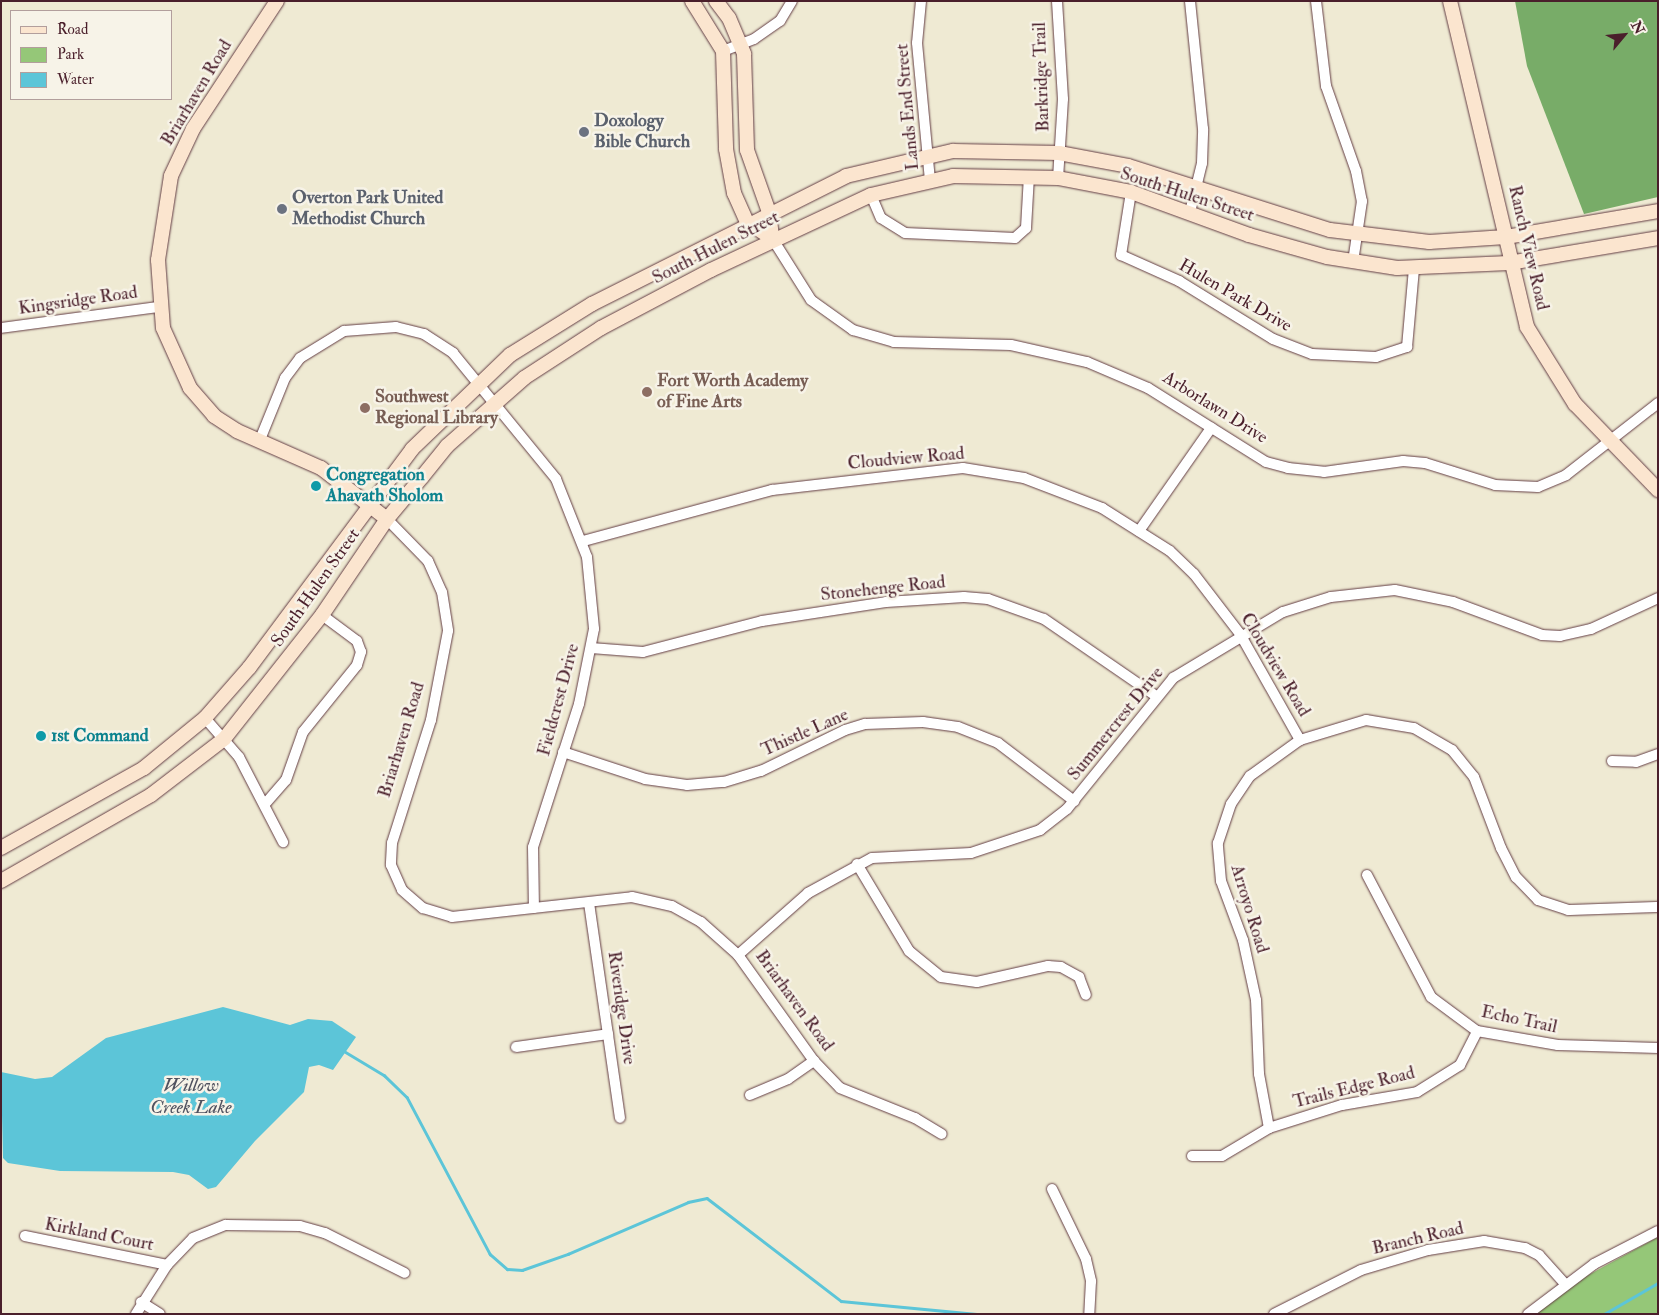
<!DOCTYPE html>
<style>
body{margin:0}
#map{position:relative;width:1659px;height:1315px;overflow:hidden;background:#efead3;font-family:"IM FELL Double Pica",serif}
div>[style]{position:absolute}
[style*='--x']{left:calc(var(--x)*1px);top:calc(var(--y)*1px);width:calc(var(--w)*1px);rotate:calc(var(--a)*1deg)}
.green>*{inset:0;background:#95c778}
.forest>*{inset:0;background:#78ac68}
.water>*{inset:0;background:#5cc5d8}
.stream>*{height:2.5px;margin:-1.25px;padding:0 1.25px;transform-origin:1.25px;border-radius:1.25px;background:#5cc5d8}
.roads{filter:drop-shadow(0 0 1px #633d44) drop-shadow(0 0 1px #633d44)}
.street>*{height:10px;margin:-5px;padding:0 5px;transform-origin:5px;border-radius:5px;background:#fff}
.secondary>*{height:14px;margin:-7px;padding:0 7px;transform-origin:7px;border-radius:7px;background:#fbe5cf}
.dots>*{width:14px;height:14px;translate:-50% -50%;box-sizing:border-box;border:2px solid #f7f3e8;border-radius:50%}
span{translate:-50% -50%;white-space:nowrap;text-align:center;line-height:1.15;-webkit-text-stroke:5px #f7f3e8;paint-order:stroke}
.street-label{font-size:18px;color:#4a1f2b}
.worship-label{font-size:18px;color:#5b616d;font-weight:700}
.left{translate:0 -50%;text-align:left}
.education-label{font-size:18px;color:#785e54;font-weight:700}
.culture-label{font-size:18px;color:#0d838f;font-weight:700}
.water-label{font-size:19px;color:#4f515f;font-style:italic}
.frame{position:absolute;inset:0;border:2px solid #4a1f2b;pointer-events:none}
.legend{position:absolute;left:10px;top:10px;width:162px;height:90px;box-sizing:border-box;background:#f7f3e8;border:1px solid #b29e9c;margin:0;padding:6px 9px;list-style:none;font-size:15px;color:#4a1f2b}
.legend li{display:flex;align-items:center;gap:10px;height:25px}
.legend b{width:25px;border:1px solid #b29e9c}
.north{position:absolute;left:1599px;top:10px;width:50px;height:50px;-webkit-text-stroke:4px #f7f3e8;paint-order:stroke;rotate:62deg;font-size:14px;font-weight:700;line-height:20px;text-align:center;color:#4a1f2b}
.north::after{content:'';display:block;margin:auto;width:18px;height:22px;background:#4a1f2b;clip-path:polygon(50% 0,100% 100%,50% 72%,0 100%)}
</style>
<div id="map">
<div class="green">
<i style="clip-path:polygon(1658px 1237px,1658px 1314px,1535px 1314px,1581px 1279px)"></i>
</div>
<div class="forest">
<i style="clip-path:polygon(1515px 1px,1658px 1px,1658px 197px,1584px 214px,1527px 66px)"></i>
</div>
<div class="water">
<i style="clip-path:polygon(223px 1007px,290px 1025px,308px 1019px,332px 1021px,356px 1037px,333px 1070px,319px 1065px,309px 1067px,304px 1092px,255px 1141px,216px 1187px,208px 1189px,189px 1175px,173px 1172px,60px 1171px,8px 1163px,3px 1158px,1px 1072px,35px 1079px,52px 1077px,106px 1038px)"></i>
</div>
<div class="stream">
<i style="--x:344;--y:1051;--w:47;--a:31"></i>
<i style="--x:384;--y:1075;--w:32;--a:44"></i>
<i style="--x:407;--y:1097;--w:178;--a:62.1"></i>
<i style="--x:490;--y:1254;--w:23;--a:41"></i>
<i style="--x:507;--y:1269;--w:15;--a:4"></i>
<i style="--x:522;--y:1270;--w:49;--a:-19.2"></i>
<i style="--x:568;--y:1254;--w:131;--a:-23.4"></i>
<i style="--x:688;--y:1202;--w:19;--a:-12"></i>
<i style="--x:707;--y:1198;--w:169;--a:37.5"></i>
<i style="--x:841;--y:1301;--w:136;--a:5.5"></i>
<i style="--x:1604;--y:1314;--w:62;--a:-29.9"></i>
</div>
<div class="roads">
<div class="street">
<i style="--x:921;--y:1;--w:42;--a:95.4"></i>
<i style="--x:917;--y:43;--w:138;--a:84.6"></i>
<i style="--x:1057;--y:1;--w:98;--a:86.5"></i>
<i style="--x:1063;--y:99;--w:79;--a:93.6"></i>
<i style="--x:1316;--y:1;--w:86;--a:83.3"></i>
<i style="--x:1326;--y:86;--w:90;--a:70.6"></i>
<i style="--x:1356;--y:171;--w:31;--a:79"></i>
<i style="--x:1362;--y:201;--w:62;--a:98.4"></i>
<i style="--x:723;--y:51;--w:33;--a:-21"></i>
<i style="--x:754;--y:39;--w:32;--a:-35"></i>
<i style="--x:780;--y:21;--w:23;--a:-59"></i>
<i style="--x:1131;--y:192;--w:64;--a:99"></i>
<i style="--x:1121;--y:255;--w:64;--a:24.1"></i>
<i style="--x:1179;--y:281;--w:110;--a:31.7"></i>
<i style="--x:1273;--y:339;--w:42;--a:21"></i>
<i style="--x:1312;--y:354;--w:64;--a:2.7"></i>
<i style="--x:1376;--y:357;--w:33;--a:-18"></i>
<i style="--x:1407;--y:347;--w:79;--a:-84.9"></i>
<i style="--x:871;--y:195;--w:25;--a:67"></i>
<i style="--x:881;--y:218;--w:28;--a:32"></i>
<i style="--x:905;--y:233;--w:110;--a:2.6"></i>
<i style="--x:1015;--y:238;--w:15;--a:-42"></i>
<i style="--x:1026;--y:228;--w:52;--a:-86.7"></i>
<i style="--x:1190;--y:212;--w:50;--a:-76.2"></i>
<i style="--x:1202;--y:163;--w:34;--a:-88"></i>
<i style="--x:1203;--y:129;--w:129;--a:-95.8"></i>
<i style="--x:772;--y:238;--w:73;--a:57.8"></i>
<i style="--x:811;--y:300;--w:52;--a:35.5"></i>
<i style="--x:853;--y:330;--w:43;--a:16.3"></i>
<i style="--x:894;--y:342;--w:117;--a:1.5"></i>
<i style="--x:1011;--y:345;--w:78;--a:12.6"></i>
<i style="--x:1087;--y:362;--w:66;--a:23.1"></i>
<i style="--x:1148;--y:388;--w:139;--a:32.1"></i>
<i style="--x:1266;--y:462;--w:23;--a:15"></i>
<i style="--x:1288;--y:468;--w:36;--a:6"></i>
<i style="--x:1324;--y:472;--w:80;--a:-7.9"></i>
<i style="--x:1403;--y:461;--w:22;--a:5"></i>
<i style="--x:1425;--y:463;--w:73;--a:17.4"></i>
<i style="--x:1495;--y:485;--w:43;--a:2.7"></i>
<i style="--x:1538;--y:487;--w:30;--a:-23"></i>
<i style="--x:1566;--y:475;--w:117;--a:-38"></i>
<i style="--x:1;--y:328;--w:159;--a:-7.6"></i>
<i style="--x:259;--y:442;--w:69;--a:-67.9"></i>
<i style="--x:285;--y:378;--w:25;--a:-53"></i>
<i style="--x:300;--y:358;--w:52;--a:-31.5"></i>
<i style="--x:344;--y:331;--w:52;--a:-4.4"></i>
<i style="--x:396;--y:327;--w:29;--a:14"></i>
<i style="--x:424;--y:334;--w:35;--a:33"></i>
<i style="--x:453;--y:353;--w:163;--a:50.7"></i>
<i style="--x:556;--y:479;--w:84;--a:68.3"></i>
<i style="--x:587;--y:557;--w:72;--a:84.4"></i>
<i style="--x:594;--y:629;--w:76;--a:101.3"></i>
<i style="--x:579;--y:704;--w:150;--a:107.8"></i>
<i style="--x:533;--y:847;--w:61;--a:89.1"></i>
<i style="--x:387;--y:519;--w:59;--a:45.7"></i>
<i style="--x:428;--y:561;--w:34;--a:66"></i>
<i style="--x:442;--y:592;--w:39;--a:81"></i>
<i style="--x:448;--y:631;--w:91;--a:100.8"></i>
<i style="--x:431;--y:720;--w:129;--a:107.6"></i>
<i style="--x:392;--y:843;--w:22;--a:93"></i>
<i style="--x:391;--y:865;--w:27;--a:66"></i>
<i style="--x:402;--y:890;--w:28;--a:41"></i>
<i style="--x:423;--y:908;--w:30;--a:17"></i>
<i style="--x:452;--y:917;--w:181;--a:-6.3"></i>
<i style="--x:632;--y:897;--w:41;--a:12.7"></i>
<i style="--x:672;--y:906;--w:33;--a:29"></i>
<i style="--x:701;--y:922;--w:50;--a:41.7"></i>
<i style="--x:738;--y:955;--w:130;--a:54.4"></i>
<i style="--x:814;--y:1061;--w:37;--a:46"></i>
<i style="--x:840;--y:1088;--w:81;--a:21.8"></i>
<i style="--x:915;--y:1118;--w:31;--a:31"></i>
<i style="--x:1139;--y:531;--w:126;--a:-55"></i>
<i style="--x:583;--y:541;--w:196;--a:-15.1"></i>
<i style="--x:772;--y:490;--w:192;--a:-6.6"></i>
<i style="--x:963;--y:468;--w:62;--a:9.3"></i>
<i style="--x:1024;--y:478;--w:84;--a:21"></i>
<i style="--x:1102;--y:508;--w:80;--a:32.3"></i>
<i style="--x:1170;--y:551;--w:33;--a:44"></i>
<i style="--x:1194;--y:574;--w:76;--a:52.5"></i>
<i style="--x:1240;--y:634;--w:122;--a:60.5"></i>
<i style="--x:591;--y:648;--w:52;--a:4.4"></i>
<i style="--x:643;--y:652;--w:123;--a:-14.6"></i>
<i style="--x:762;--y:621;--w:125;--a:-8.7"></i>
<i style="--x:886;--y:602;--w:78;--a:-3.7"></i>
<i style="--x:964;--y:597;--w:24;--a:5"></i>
<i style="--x:988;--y:599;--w:59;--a:19.7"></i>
<i style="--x:1044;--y:619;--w:136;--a:34.5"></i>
<i style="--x:205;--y:718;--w:52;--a:48.9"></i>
<i style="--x:239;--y:757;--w:96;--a:62.6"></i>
<i style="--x:563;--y:752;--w:86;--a:18.2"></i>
<i style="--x:645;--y:779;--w:42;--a:8.1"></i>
<i style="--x:687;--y:785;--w:37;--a:-5"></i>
<i style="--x:724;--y:782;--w:39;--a:-17"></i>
<i style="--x:761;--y:771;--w:93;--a:-26"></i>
<i style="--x:845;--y:730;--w:21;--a:-17"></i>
<i style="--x:865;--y:724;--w:58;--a:-2"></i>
<i style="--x:923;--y:722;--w:35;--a:8"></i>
<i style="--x:958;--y:727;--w:43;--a:21.8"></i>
<i style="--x:998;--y:743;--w:96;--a:37.3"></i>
<i style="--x:1612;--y:761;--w:24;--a:2"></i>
<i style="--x:1636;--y:762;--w:23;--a:-20"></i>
<i style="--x:265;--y:804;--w:32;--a:-49"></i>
<i style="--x:286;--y:780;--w:51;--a:-70.5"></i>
<i style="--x:303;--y:732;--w:86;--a:-51.1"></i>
<i style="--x:357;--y:665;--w:14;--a:-73"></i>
<i style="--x:361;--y:652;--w:12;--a:-110"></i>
<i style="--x:357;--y:641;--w:44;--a:-143.4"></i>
<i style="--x:857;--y:864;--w:101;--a:59.1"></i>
<i style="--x:909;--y:951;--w:41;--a:39.1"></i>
<i style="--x:941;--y:977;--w:36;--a:8"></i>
<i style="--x:977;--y:982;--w:73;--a:-12.7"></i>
<i style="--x:1048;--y:966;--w:13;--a:4"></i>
<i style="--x:1061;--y:967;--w:21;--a:29"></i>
<i style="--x:1079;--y:977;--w:19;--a:69"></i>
<i style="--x:1367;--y:875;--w:138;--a:62.3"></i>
<i style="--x:1431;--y:997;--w:57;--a:36.5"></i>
<i style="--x:1477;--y:1031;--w:82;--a:9.8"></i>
<i style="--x:1558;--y:1045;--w:100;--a:1.7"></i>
<i style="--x:589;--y:903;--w:217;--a:81.8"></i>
<i style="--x:738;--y:955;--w:94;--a:-41.5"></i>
<i style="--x:808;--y:893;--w:73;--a:-28.7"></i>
<i style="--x:872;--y:858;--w:99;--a:-2.9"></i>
<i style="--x:971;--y:853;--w:73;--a:-18.4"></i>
<i style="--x:1040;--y:830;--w:34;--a:-38"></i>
<i style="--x:1067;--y:809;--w:169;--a:-51"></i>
<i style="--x:1173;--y:678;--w:128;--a:-31"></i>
<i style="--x:1283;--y:612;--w:50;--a:-17.4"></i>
<i style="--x:1331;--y:597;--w:64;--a:-6.2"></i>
<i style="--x:1395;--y:590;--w:59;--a:11.7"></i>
<i style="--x:1453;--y:602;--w:95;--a:20.3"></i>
<i style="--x:1542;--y:635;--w:18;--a:3"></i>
<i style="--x:1560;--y:636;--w:32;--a:-13"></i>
<i style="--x:1591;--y:629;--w:74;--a:-24.8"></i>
<i style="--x:516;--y:1047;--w:93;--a:-8"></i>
<i style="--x:750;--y:1095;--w:41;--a:-22.8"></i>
<i style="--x:788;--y:1079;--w:32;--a:-35"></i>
<i style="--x:1269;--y:1128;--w:55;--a:-100.5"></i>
<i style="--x:1259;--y:1074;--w:74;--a:-92.3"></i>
<i style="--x:1256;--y:1000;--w:61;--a:-102.2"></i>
<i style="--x:1243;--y:940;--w:63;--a:-110.4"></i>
<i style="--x:1221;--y:881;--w:38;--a:-95"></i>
<i style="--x:1218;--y:843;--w:41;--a:-71.6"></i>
<i style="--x:1231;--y:804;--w:34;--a:-56"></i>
<i style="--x:1250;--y:776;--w:62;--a:-35.8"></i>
<i style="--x:1300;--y:740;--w:69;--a:-16.9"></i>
<i style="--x:1366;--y:720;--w:49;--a:9.5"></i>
<i style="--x:1414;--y:728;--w:44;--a:30.1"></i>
<i style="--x:1452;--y:750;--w:35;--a:51"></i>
<i style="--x:1474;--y:777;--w:76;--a:69.2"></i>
<i style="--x:1501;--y:848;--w:33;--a:63"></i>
<i style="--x:1516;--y:877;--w:32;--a:46"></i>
<i style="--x:1538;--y:900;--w:32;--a:18"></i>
<i style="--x:1568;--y:910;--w:90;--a:-1.9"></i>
<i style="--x:1192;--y:1156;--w:30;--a:0"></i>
<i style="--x:1222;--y:1156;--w:55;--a:-30.8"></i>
<i style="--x:1269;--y:1128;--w:77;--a:-17.5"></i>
<i style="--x:1342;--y:1105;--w:76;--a:-9.8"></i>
<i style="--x:1417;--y:1092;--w:51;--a:-32.1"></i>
<i style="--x:1460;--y:1065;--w:38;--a:-63"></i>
<i style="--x:1052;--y:1189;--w:78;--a:64.1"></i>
<i style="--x:1086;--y:1259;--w:23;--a:77"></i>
<i style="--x:1091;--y:1281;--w:33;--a:93"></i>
<i style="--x:25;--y:1236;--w:145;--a:11.5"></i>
<i style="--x:141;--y:1302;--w:22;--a:32"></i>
<i style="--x:136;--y:1314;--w:58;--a:-57.7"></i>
<i style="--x:167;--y:1265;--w:37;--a:-46"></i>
<i style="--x:193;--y:1238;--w:35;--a:-22"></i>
<i style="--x:226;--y:1225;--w:74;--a:0.8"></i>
<i style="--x:300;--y:1226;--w:26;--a:16"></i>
<i style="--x:325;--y:1233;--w:89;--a:26.6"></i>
<i style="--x:1274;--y:1314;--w:97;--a:-26.8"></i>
<i style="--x:1361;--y:1270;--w:70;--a:-16.6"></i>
<i style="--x:1428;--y:1250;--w:57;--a:-9.1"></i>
<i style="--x:1484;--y:1241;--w:42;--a:9.7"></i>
<i style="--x:1525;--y:1248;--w:16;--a:27"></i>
<i style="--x:1539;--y:1255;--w:39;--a:48"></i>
<i style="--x:1528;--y:1314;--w:83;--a:-37.1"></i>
<i style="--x:1594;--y:1264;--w:72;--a:-27.3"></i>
</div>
<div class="secondary">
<i style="--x:277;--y:1;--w:153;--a:123.3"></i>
<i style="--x:193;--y:129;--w:52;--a:115.1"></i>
<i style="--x:171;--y:176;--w:85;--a:98.8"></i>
<i style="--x:158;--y:260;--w:68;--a:85.8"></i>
<i style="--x:163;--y:328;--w:66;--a:65.8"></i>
<i style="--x:190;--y:388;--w:37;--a:49"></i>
<i style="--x:214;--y:416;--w:27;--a:33"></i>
<i style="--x:237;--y:431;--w:92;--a:23.8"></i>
<i style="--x:321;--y:468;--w:83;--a:37.7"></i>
<i style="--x:692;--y:1;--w:59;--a:58.2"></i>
<i style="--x:723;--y:51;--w:98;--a:88.2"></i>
<i style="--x:726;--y:149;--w:45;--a:79.7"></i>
<i style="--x:734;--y:193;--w:32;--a:66"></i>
<i style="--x:747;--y:222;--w:30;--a:33"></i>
<i style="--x:716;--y:1;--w:21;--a:53"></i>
<i style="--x:729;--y:18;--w:39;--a:67"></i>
<i style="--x:744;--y:54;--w:96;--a:88.2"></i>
<i style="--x:747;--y:150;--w:66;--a:70.5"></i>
<i style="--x:769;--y:212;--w:26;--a:83"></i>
<i style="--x:1450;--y:1;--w:335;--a:76.7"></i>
<i style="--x:1527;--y:327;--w:91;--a:58.1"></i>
<i style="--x:1575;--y:404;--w:120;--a:46"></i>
<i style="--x:1;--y:848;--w:164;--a:-29.2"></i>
<i style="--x:144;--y:768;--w:79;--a:-39.3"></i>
<i style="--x:205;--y:718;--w:67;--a:-48.7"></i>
<i style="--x:249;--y:668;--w:273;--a:-53.3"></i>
<i style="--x:412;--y:449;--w:136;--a:-43.8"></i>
<i style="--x:510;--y:355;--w:97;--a:-31.9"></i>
<i style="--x:592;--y:304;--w:284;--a:-26.7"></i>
<i style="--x:846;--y:176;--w:110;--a:-13.2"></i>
<i style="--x:953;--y:151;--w:106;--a:1.1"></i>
<i style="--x:1059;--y:153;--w:70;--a:10.7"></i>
<i style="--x:1128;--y:166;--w:212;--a:17.6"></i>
<i style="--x:1330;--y:230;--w:100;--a:6.9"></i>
<i style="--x:1429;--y:242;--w:77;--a:-3.7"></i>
<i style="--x:1506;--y:237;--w:154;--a:-9.7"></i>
<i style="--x:1;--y:881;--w:173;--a:-29.8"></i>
<i style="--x:151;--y:795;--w:92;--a:-37.5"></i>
<i style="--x:224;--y:739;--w:158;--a:-51.7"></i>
<i style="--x:322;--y:615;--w:116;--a:-55.9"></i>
<i style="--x:387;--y:519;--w:55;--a:-50.2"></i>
<i style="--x:422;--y:477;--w:40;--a:-51"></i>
<i style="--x:447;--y:446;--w:103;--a:-41.4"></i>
<i style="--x:524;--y:378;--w:92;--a:-33"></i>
<i style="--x:601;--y:328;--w:124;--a:-27.8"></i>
<i style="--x:711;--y:270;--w:177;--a:-25.1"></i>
<i style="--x:871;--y:195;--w:84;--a:-13"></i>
<i style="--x:953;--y:176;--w:105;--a:1.1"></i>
<i style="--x:1058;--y:178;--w:74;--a:10.9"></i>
<i style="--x:1131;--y:192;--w:126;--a:20"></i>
<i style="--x:1249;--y:235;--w:81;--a:15.8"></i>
<i style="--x:1327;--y:257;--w:71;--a:8.9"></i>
<i style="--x:1397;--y:268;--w:112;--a:-2.6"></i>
<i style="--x:1509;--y:263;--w:151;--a:-9.5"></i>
</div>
</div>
<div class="dots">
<i style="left:584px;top:132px;background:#6b7280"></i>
<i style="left:282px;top:209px;background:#6b7280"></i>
<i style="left:647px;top:392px;background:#8d6e63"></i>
<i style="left:365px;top:408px;background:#8d6e63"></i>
<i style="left:316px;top:486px;background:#0f9aa8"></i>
<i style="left:41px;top:736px;background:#0f9aa8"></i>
</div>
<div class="street-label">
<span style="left:1042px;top:77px;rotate:-92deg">Barkridge Trail</span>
<span style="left:197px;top:93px;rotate:-59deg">Briarhaven Road</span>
<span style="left:908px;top:107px;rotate:-95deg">Lands End Street</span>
<span style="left:1187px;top:195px;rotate:18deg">South Hulen Street</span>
<span style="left:716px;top:248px;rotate:-27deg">South Hulen Street</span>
<span style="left:1528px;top:248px;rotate:77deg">Ranch View Road</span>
<span style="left:1235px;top:296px;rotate:30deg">Hulen Park Drive</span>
<span style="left:78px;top:301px;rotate:-8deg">Kingsridge Road</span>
<span style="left:1215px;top:408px;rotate:32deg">Arborlawn Drive</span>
<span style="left:906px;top:459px;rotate:-5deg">Cloudview Road</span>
<span style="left:316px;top:588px;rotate:-55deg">South Hulen Street</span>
<span style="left:883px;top:589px;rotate:-6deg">Stonehenge Road</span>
<span style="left:1275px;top:665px;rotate:59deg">Cloudview Road</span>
<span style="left:559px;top:700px;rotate:-75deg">Fieldcrest Drive</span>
<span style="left:1116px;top:724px;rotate:-51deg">Summercrest Drive</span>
<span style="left:805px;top:733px;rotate:-24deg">Thistle Lane</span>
<span style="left:402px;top:740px;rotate:-73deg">Briarhaven Road</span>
<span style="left:1249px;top:909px;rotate:73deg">Arroyo Road</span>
<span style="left:794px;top:1001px;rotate:54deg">Briarhaven Road</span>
<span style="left:621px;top:1008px;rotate:82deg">Riveridge Drive</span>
<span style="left:1519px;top:1020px;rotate:12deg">Echo Trail</span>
<span style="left:1354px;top:1088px;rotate:-14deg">Trails Edge Road</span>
<span style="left:99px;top:1235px;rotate:11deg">Kirkland Court</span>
<span style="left:1418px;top:1239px;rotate:-13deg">Branch Road</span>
</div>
<div class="worship-label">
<span class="left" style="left:594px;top:132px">Doxology<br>Bible Church</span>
<span class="left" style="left:292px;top:209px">Overton Park United<br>Methodist Church</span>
</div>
<div class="education-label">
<span class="left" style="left:657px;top:392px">Fort Worth Academy<br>of Fine Arts</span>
<span class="left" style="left:375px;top:408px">Southwest<br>Regional Library</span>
</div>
<div class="culture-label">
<span class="left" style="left:326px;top:486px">Congregation<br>Ahavath Sholom</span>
<span class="left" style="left:51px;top:736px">1st Command</span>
</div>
<div class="water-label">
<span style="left:191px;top:1097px">Willow<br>Creek Lake</span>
</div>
<div class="frame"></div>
<ul class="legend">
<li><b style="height:6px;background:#fbe5cf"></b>Road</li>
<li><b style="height:14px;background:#95c778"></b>Park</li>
<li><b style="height:14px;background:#5cc5d8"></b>Water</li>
</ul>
<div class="north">N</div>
</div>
